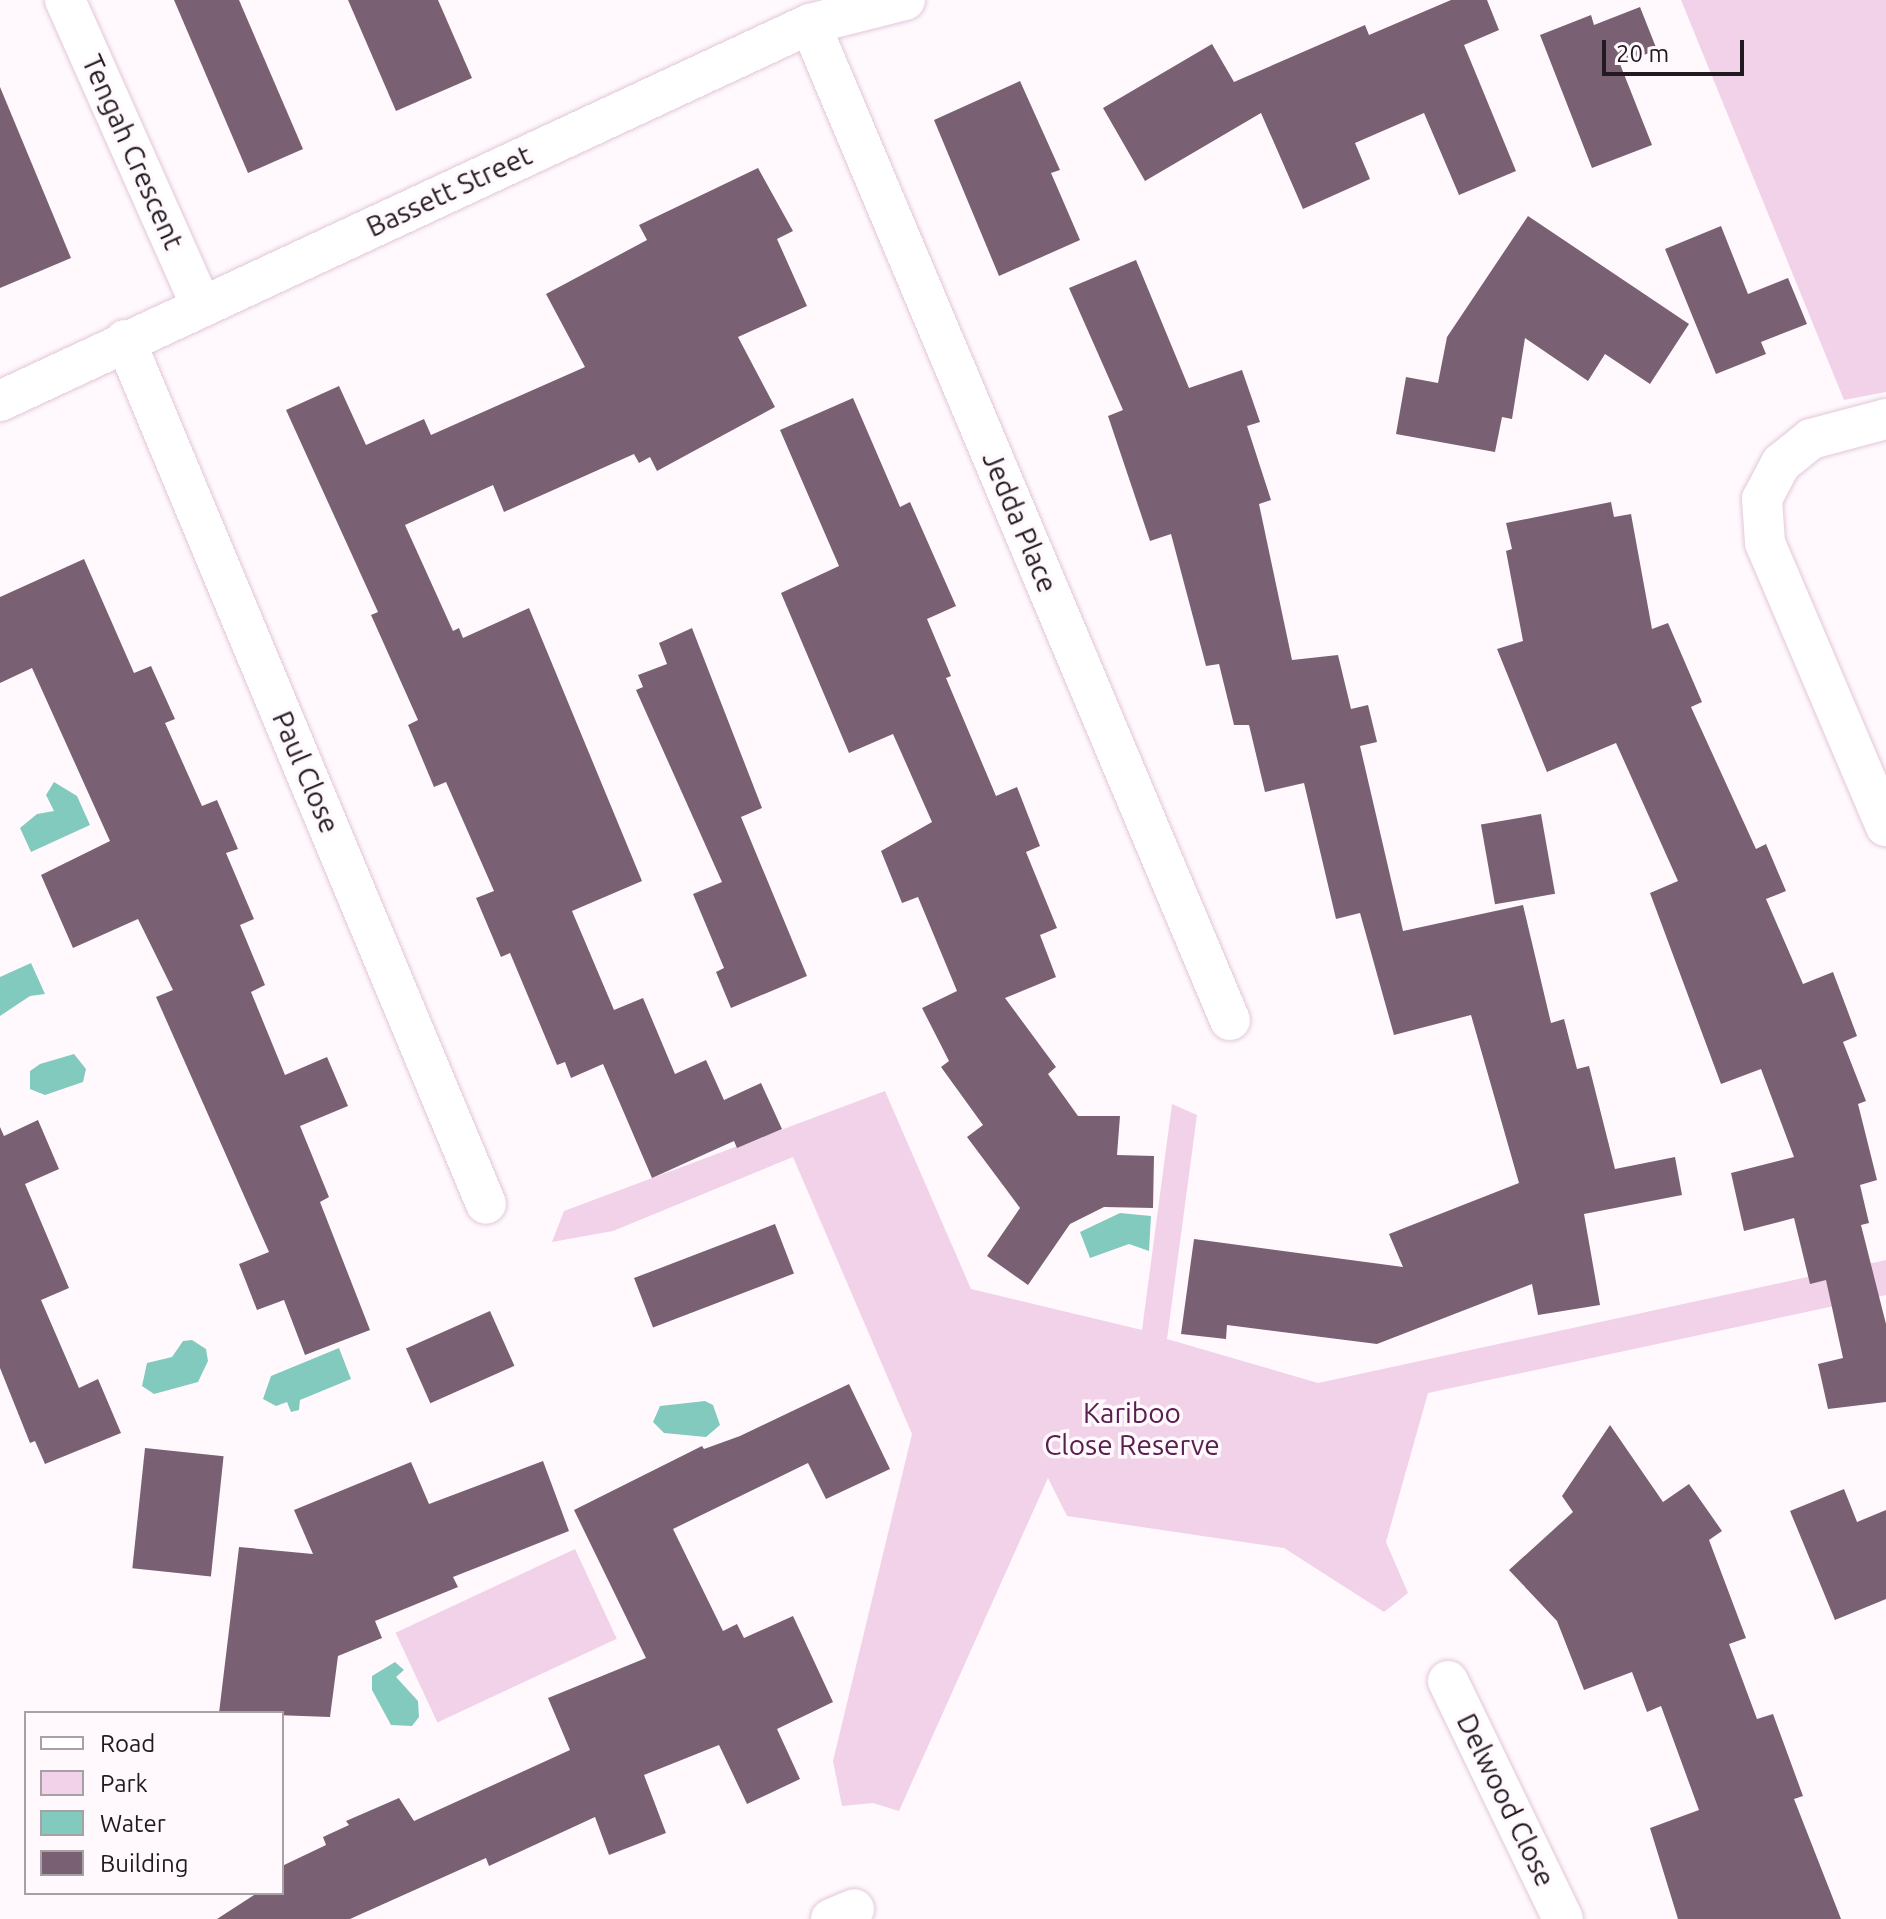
<!DOCTYPE html>
<style>
body{margin:0}
#map{position:relative;width:1886px;height:1919px;overflow:hidden;background:#fff9fd;font-family:Ubuntu,sans-serif}
div>[style]{position:absolute}
[style*='--x']{left:calc(var(--x)*1px);top:calc(var(--y)*1px);width:calc(var(--w)*1px);rotate:calc(var(--a)*1deg)}
.green>*{inset:0;background:#f1d2e8;transform-origin:0 0}
.water>*{inset:0;background:#83cabe}
.building>*{inset:0;background:#796173;transform-origin:0 0}
.roads{filter:drop-shadow(0 0 2px #e2c7da) drop-shadow(0 0 2px #e2c7da)}
.street>*{height:40px;margin:-20px;padding:0 20px;transform-origin:20px;border-radius:20px;background:#fff}
span{translate:-50% -50%;white-space:nowrap;text-align:center;line-height:1.15;-webkit-text-stroke:7px #fff9fd;paint-order:stroke}
.street-label{font-size:28px;color:#231a21}
.park-label{font-size:28px;color:#58204d}
.legend{position:absolute;left:24px;top:1711px;width:260px;height:184px;box-sizing:border-box;background:#fff9fd;border:2px solid #a7a0a5;margin:0;padding:10px 14px;list-style:none;font-size:24px;color:#231a21}
.legend li{display:flex;align-items:center;gap:16px;height:40px}
.legend b{width:40px;border:2px solid #a7a0a5}
.scale{position:absolute;left:1602px;top:40px;width:142px;height:36px;box-sizing:border-box;border:4px solid #231a21;border-top:0;padding-left:10px;font-size:24px;line-height:28px;white-space:nowrap;color:#231a21;-webkit-text-stroke:6px #fff9fd;paint-order:stroke}
</style>
<div id="map">
<div class="green">
<i style="clip-path:polygon(1681px 0,1886px 0,1886px 392px,1844px 400px)"></i>
<i style="clip-path:polygon(885px 1091px,971px 1289px,1142px 1330px,1172px 1104px,1197px 1115px,1167px 1339px,1318px 1383px,1886px 1260px,1886px 1295px,1428px 1393px,1386px 1542px,1408px 1593px,1384px 1612px,1284px 1548px,1067px 1516px,1048px 1478px,899px 1811px,873px 1803px,842px 1806px,833px 1761px,912px 1434px,793px 1157px,613px 1231px,552px 1242px,564px 1211px)"></i>
<i style="left:575px;top:1549px;width:99px;height:198px;rotate:65deg"></i>
</div>
<div class="water">
<i style="clip-path:polygon(54px 782px,77px 796px,90px 825px,31px 852px,20px 828px,37px 814px,54px 811px,46px 795px)"></i>
<i style="clip-path:polygon(31px 963px,45px 994px,30px 996px,0 1016px,0 977px)"></i>
<i style="clip-path:polygon(74px 1054px,86px 1069px,83px 1082px,45px 1095px,30px 1089px,30px 1071px,40px 1064px)"></i>
<i style="clip-path:polygon(1120px 1213px,1151px 1216px,1149px 1251px,1129px 1244px,1090px 1258px,1080px 1232px)"></i>
<i style="clip-path:polygon(192px 1340px,206px 1349px,208px 1361px,198px 1382px,154px 1394px,142px 1386px,147px 1363px,172px 1357px,183px 1341px)"></i>
<i style="clip-path:polygon(339px 1348px,351px 1379px,300px 1400px,299px 1410px,291px 1412px,287px 1402px,276px 1406px,263px 1399px,271px 1376px)"></i>
<i style="clip-path:polygon(705px 1401px,713px 1405px,720px 1425px,706px 1437px,664px 1433px,653px 1422px,660px 1406px)"></i>
<i style="clip-path:polygon(395px 1662px,404px 1670px,396px 1677px,418px 1701px,419px 1717px,412px 1726px,391px 1725px,372px 1690px,372px 1676px)"></i>
</div>
<div class="building">
<i style="clip-path:polygon(174px 0,239px 0,303px 149px,248px 173px)"></i>
<i style="clip-path:polygon(348px 0,438px 0,472px 78px,396px 111px)"></i>
<i style="clip-path:polygon(1451px 0,1487px 0,1499px 30px,1464px 45px,1516px 171px,1459px 195px,1424px 113px,1355px 143px,1370px 179px,1303px 209px,1261px 113px,1145px 181px,1103px 108px,1212px 44px,1234px 82px,1365px 25px,1369px 35px)"></i>
<i style="clip-path:polygon(1640px 7px,1657px 50px,1620px 64px,1652px 145px,1592px 168px,1540px 35px,1591px 15px,1594px 25px)"></i>
<i style="clip-path:polygon(1020px 81px,1060px 170px,1051px 173px,1080px 240px,999px 276px,934px 120px)"></i>
<i style="clip-path:polygon(0 87px,71px 258px,0 288px)"></i>
<i style="clip-path:polygon(758px 168px,793px 231px,777px 239px,807px 306px,738px 337px,775px 407px,657px 471px,650px 457px,639px 463px,634px 454px,504px 512px,493px 485px,405px 525px,453px 631px,459px 628px,463px 638px,529px 608px,642px 881px,572px 911px,614px 1010px,643px 998px,675px 1074px,706px 1060px,724px 1100px,761px 1083px,782px 1129px,737px 1148px,734px 1141px,652px 1178px,603px 1064px,571px 1078px,565px 1062px,557px 1065px,510px 953px,501px 957px,476px 898px,494px 891px,446px 782px,434px 787px,408px 725px,418px 720px,371px 615px,378px 612px,286px 410px,339px 386px,366px 445px,424px 419px,431px 435px,585px 367px,546px 294px,647px 240px,639px 225px)"></i>
<i style="clip-path:polygon(1528px 216px,1689px 324px,1650px 384px,1605px 354px,1588px 381px,1525px 338px,1512px 419px,1502px 417px,1495px 452px,1396px 434px,1406px 377px,1438px 383px,1447px 337px)"></i>
<i style="clip-path:polygon(1721px 226px,1748px 294px,1788px 278px,1807px 324px,1761px 342px,1766px 354px,1716px 374px,1665px 249px)"></i>
<i style="clip-path:polygon(1136px 260px,1189px 388px,1242px 370px,1260px 422px,1247px 426px,1271px 500px,1259px 504px,1292px 660px,1338px 655px,1351px 709px,1368px 705px,1377px 742px,1360px 746px,1403px 931px,1523px 905px,1551px 1023px,1564px 1019px,1577px 1069px,1589px 1066px,1615px 1169px,1675px 1157px,1682px 1195px,1584px 1214px,1600px 1305px,1538px 1315px,1532px 1284px,1377px 1344px,1227px 1325px,1226px 1339px,1181px 1334px,1194px 1239px,1403px 1267px,1389px 1234px,1519px 1183px,1471px 1015px,1394px 1035px,1360px 913px,1336px 919px,1304px 783px,1265px 792px,1249px 725px,1234px 725px,1219px 664px,1206px 666px,1171px 534px,1150px 541px,1108px 416px,1123px 410px,1069px 288px)"></i>
<i style="clip-path:polygon(853px 398px,900px 507px,910px 502px,956px 606px,927px 619px,951px 676px,946px 678px,996px 796px,1017px 787px,1040px 846px,1026px 852px,1057px 928px,1040px 935px,1056px 977px,1005px 998px,1056px 1067px,1048px 1074px,1078px 1116px,1120px 1116px,1117px 1155px,1154px 1156px,1153px 1208px,1104px 1207px,1070px 1224px,1028px 1285px,987px 1256px,1020px 1208px,967px 1137px,983px 1125px,941px 1067px,949px 1061px,922px 1008px,957px 991px,918px 897px,902px 903px,881px 851px,932px 822px,893px 734px,849px 753px,781px 593px,839px 566px,780px 430px)"></i>
<i style="clip-path:polygon(1611px 502px,1614px 517px,1631px 514px,1652px 629px,1668px 623px,1702px 702px,1691px 707px,1756px 849px,1766px 844px,1786px 891px,1766px 899px,1803px 984px,1833px 972px,1857px 1036px,1843px 1042px,1866px 1101px,1858px 1104px,1877px 1180px,1860px 1185px,1869px 1223px,1861px 1225px,1886px 1324px,1886px 1402px,1828px 1409px,1818px 1364px,1843px 1358px,1826px 1280px,1810px 1284px,1794px 1218px,1744px 1231px,1731px 1173px,1794px 1157px,1761px 1069px,1721px 1084px,1650px 893px,1678px 881px,1616px 743px,1547px 772px,1497px 649px,1523px 641px,1506px 551px,1512px 549px,1506px 523px)"></i>
<i style="clip-path:polygon(84px 559px,134px 673px,151px 666px,175px 719px,165px 723px,202px 806px,217px 800px,238px 849px,226px 853px,254px 919px,240px 925px,265px 985px,251px 992px,285px 1075px,327px 1057px,348px 1106px,300px 1126px,329px 1197px,320px 1202px,370px 1330px,305px 1355px,284px 1300px,257px 1310px,239px 1264px,269px 1252px,156px 997px,173px 990px,138px 919px,73px 948px,41px 875px,110px 841px,32px 668px,0 683px,0 597px)"></i>
<i style="clip-path:polygon(692px 628px,762px 808px,741px 817px,807px 976px,731px 1008px,716px 972px,724px 968px,693px 894px,722px 882px,636px 690px,643px 687px,638px 675px,667px 664px,659px 643px)"></i>
<i style="left:1541px;top:814px;width:81px;height:61px;rotate:80deg"></i>
<i style="clip-path:polygon(38px 1120px,59px 1169px,25px 1184px,69px 1288px,41px 1300px,79px 1388px,98px 1379px,121px 1433px,45px 1464px,35px 1441px,30px 1443px,0 1368px,0 1127px,4px 1136px)"></i>
<i style="left:775px;top:1224px;width:53px;height:151px;rotate:69deg"></i>
<i style="left:490px;top:1311px;width:60px;height:92px;rotate:66deg"></i>
<i style="clip-path:polygon(849px 1384px,890px 1469px,826px 1499px,808px 1463px,673px 1529px,723px 1631px,737px 1624px,744px 1638px,793px 1616px,833px 1702px,777px 1729px,800px 1779px,747px 1804px,719px 1745px,644px 1775px,666px 1833px,609px 1855px,595px 1817px,489px 1866px,486px 1858px,350px 1919px,217px 1919px,257px 1893px,282px 1893px,282px 1866px,326px 1845px,323px 1837px,349px 1825px,346px 1821px,399px 1798px,414px 1821px,570px 1750px,548px 1698px,646px 1658px,574px 1510px,702px 1446px,704px 1449px,740px 1436px)"></i>
<i style="clip-path:polygon(1610px 1425px,1663px 1502px,1689px 1484px,1722px 1531px,1709px 1540px,1746px 1638px,1729px 1644px,1757px 1719px,1773px 1714px,1803px 1796px,1794px 1799px,1841px 1919px,1678px 1919px,1650px 1828px,1699px 1810px,1661px 1706px,1647px 1712px,1632px 1672px,1584px 1690px,1557px 1621px,1509px 1570px,1573px 1512px,1562px 1496px)"></i>
<i style="left:145px;top:1448px;width:79px;height:121px;rotate:6deg"></i>
<i style="clip-path:polygon(543px 1461px,569px 1531px,453px 1577px,458px 1587px,375px 1621px,382px 1638px,338px 1656px,330px 1717px,219px 1713px,239px 1547px,313px 1554px,294px 1510px,411px 1462px,429px 1504px)"></i>
<i style="clip-path:polygon(1844px 1489px,1857px 1522px,1886px 1510px,1886px 1599px,1835px 1620px,1790px 1511px)"></i>
</div>
<div class="roads">
<div class="street">
<i style="--x:65;--y:0;--w:334;--a:66"></i>
<i style="--x:810;--y:24;--w:1081;--a:67.14"></i>
<i style="--x:125;--y:340;--w:936;--a:67.32"></i>
<i style="--x:0;--y:401;--w:893;--a:-24.96"></i>
<i style="--x:810;--y:24;--w:98;--a:-14.2"></i>
<i style="--x:1886;--y:419;--w:78;--a:165.1"></i>
<i style="--x:1811;--y:439;--w:38;--a:141"></i>
<i style="--x:1781;--y:463;--w:41;--a:117.8"></i>
<i style="--x:1762;--y:499;--w:44;--a:86.1"></i>
<i style="--x:1765;--y:543;--w:308;--a:66.9"></i>
<i style="--x:1448;--y:1681;--w:264;--a:64.2"></i>
<i style="--x:831;--y:1919;--w:25;--a:-23"></i>
</div>
</div>
<div class="street-label">
<span style="left:133px;top:152px;rotate:66deg">Tengah Crescent</span>
<span style="left:449px;top:191px;rotate:-25deg">Bassett Street</span>
<span style="left:1020px;top:522px;rotate:67deg">Jedda Place</span>
<span style="left:306px;top:772px;rotate:67deg">Paul Close</span>
<span style="left:1506px;top:1800px;rotate:64deg">Delwood Close</span>
</div>
<div class="park-label">
<span style="left:1132px;top:1429px">Kariboo<br>Close Reserve</span>
</div>
<ul class="legend">
<li><b style="height:10px;background:#fff"></b>Road</li>
<li><b style="height:22px;background:#f1d2e8"></b>Park</li>
<li><b style="height:22px;background:#83cabe"></b>Water</li>
<li><b style="height:22px;background:#796173"></b>Building</li>
</ul>
<div class="scale">20 m</div>
</div>
